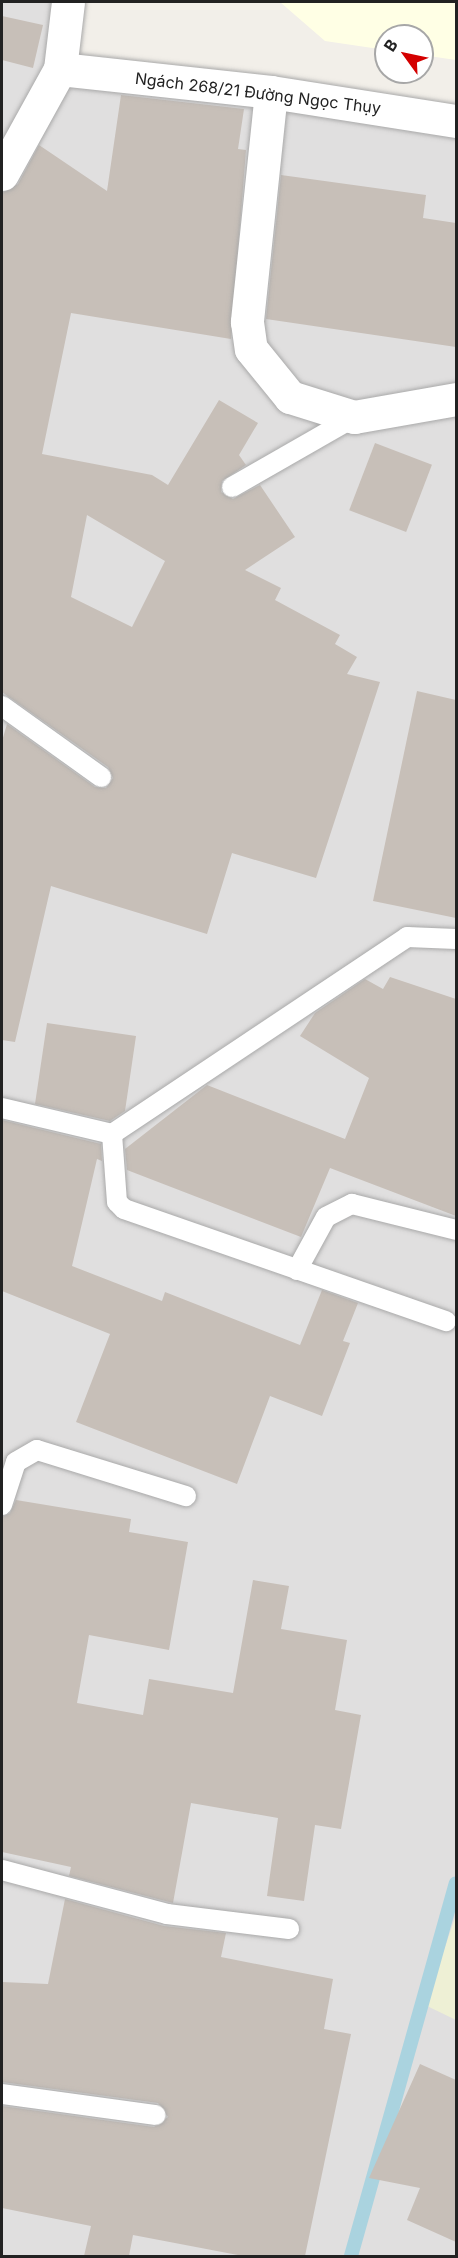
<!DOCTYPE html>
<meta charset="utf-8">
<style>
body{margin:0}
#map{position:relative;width:458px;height:2258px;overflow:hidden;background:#f2efe9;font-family:Inter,sans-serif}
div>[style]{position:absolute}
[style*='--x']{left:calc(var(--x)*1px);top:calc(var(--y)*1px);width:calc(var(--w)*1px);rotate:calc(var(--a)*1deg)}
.residential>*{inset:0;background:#e0dfdf}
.education>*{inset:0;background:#ffffe5}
.farmland>*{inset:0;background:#eef0d5}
.stream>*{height:14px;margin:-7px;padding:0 7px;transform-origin:7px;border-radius:7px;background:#aad3df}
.building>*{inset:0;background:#c7bfb8;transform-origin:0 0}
.roads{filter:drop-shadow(0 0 2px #a9a9a9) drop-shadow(0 0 2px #a9a9a9)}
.lane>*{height:20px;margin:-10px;padding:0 10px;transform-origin:10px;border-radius:10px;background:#fff}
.street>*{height:33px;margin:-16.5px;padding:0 16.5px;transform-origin:16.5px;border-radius:16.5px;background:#fff}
span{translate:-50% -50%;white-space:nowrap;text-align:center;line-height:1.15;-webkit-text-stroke:6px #fff;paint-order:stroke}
.street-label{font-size:16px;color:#222}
.frame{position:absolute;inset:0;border:3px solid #222;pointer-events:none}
.north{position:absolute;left:374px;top:24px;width:60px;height:60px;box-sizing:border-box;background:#fff;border:2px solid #a7a7a7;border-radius:50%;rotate:303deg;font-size:16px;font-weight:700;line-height:24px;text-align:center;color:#222}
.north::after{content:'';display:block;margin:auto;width:21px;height:27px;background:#d40000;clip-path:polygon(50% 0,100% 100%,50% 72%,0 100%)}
</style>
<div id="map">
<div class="residential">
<i style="clip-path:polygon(2px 2px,67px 2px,60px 68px,456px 117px,456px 2256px,2px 2256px)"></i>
</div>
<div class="education">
<i style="clip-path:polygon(280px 2px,456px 2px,456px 60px,422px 55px,422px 36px,386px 36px,386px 50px,325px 41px)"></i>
</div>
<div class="farmland">
<i style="clip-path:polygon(456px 1915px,456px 2020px,425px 2005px)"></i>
</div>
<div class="stream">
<i style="--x:351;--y:2256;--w:387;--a:-74.3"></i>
</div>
<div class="building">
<i style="clip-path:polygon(2px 16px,43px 25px,33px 68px,2px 60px)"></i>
<i style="clip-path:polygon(evenodd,121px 95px,244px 109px,238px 149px,246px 150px,231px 339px,71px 313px,42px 454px,152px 475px,168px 485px,219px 400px,258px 423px,239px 455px,246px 465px,222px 481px,221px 492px,233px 499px,260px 485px,295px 537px,245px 570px,281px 588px,275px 600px,340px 635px,335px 644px,357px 657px,347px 674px,380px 682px,316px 878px,232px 853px,207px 934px,51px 886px,15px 1042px,2px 1040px,2px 741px,7px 724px,95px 787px,106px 788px,113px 778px,108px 767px,2px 692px,2px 193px,18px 184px,39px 145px,107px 191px,121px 95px,87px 515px,165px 561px,132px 627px,71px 597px,87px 515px)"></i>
<i style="clip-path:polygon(281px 175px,426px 195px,423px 218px,456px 223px,456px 347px,266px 319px)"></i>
<i style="left:375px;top:443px;width:61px;height:72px;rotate:21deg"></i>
<i style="clip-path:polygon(417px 691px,456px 700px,456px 918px,373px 901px)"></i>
<i style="clip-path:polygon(390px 977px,456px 999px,456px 1216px,330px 1168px,301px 1237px,127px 1170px,125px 1149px,207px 1085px,345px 1139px,369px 1078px,300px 1036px,315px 1013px,365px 979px,383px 989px)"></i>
<i style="clip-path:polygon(47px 1023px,136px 1036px,125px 1111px,110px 1121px,35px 1104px)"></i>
<i style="clip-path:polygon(2px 1120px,101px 1144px,102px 1161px,97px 1159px,72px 1266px,162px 1301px,165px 1292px,300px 1345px,322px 1290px,358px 1303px,343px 1341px,350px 1343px,322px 1416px,270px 1396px,237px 1484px,76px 1422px,110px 1334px,2px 1291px)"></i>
<i style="clip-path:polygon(16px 1500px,131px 1519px,129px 1532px,188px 1542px,169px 1650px,89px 1635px,77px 1703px,143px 1715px,149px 1679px,233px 1693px,253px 1580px,289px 1586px,281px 1629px,347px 1640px,335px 1710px,361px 1715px,341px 1829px,315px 1825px,304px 1901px,267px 1896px,278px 1818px,191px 1803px,173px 1903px,69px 1876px,71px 1867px,2px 1852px,2px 1517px,10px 1513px)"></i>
<i style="clip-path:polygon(65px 1899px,164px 1926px,226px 1933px,221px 1957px,333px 1979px,324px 2029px,351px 2034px,305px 2256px,243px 2256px,133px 2235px,129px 2256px,84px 2256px,91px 2226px,2px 2208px,2px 2106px,154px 2127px,168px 2117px,158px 2103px,2px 2082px,2px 1982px,48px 1984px)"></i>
<i style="clip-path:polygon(420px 2064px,456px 2080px,456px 2242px,407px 2220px,420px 2188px,369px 2178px)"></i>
</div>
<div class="roads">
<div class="lane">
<i style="--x:232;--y:487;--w:141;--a:-29.8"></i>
<i style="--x:2;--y:706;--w:122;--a:35.6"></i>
<i style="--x:2;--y:1108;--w:113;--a:13.3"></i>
<i style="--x:112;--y:1134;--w:355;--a:-33.7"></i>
<i style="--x:407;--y:937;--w:49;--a:2.3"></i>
<i style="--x:112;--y:1134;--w:68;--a:85.8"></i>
<i style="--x:117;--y:1202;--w:10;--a:45"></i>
<i style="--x:124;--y:1209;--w:341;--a:19.2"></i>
<i style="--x:297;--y:1270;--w:60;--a:-61.3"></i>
<i style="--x:326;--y:1217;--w:29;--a:-27"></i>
<i style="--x:352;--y:1204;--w:107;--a:14"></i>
<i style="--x:2;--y:1505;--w:45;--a:-72"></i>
<i style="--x:16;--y:1462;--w:24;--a:-30"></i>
<i style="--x:37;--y:1450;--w:156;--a:17.2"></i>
<i style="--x:2;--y:1870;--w:171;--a:14.9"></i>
<i style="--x:167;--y:1914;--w:123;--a:7"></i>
<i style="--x:2;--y:2094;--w:155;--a:7.8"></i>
</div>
<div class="street">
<i style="--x:60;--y:69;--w:212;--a:6.2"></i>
<i style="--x:271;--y:92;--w:187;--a:8.9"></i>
<i style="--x:271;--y:92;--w:231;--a:96"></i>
<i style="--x:247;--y:322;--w:27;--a:82"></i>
<i style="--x:251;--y:349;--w:62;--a:50.9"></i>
<i style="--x:290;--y:397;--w:67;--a:17.4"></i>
<i style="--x:354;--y:417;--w:104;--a:-10"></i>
<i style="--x:2;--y:174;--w:120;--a:-61.1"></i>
<i style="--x:60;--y:69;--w:67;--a:-83.2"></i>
</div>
</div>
<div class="street-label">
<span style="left:258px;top:93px;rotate:7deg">Ngách 268/21 Đường Ngọc Thụy</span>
</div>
<div class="frame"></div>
<div class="north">B</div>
</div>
